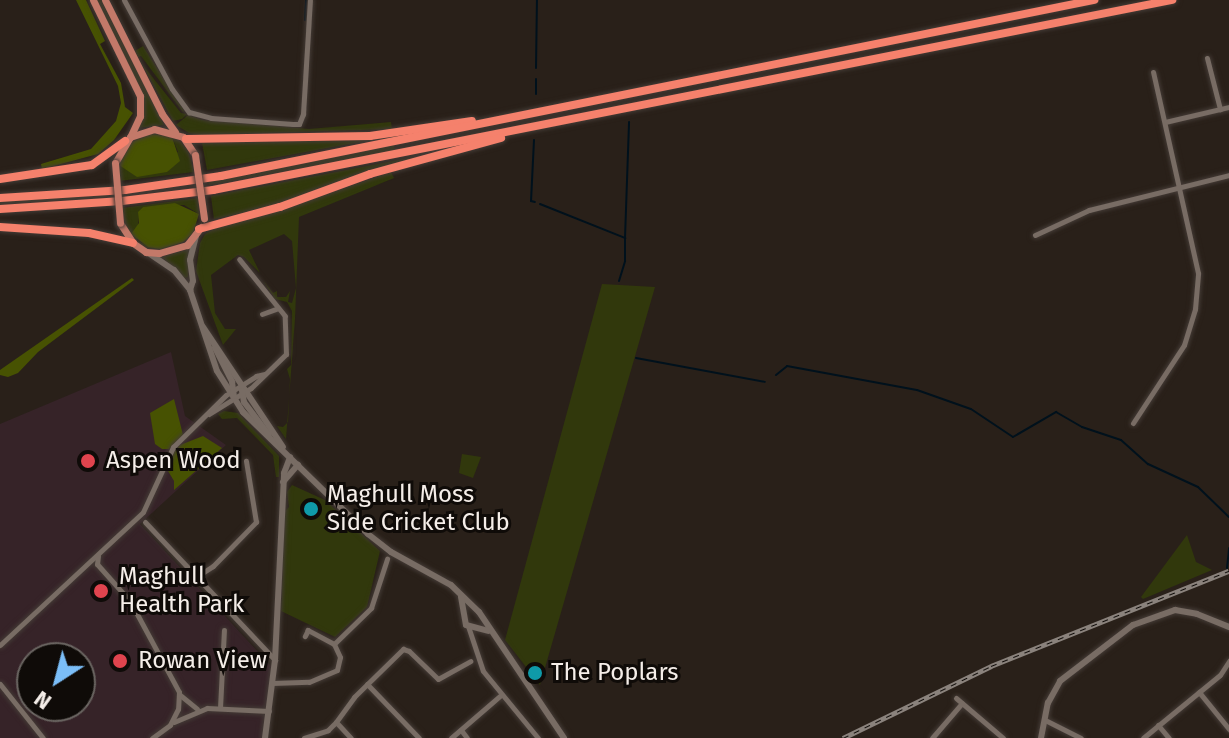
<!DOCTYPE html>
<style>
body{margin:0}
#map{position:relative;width:1229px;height:738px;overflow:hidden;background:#292019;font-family:"Fira Sans",sans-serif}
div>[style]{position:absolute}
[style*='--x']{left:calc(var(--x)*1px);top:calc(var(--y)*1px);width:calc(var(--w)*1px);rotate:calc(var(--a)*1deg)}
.medical>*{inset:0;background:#362328}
.green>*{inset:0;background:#31380c}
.forest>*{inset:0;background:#475202}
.stream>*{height:2px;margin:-1px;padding:0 1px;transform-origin:1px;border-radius:1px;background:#00111c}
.roads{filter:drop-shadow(0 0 2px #443b36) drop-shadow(0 0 2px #443b36)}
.minor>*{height:5px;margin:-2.5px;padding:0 2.5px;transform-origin:2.5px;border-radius:2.5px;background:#786c64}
.tertiary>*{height:6px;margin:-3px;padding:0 3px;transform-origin:3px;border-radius:3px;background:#786c64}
.primary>*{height:7px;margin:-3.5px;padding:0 3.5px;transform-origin:3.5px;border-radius:3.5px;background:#c37969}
.motorway>*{height:8px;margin:-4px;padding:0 4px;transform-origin:4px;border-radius:4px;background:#f5816c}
.rail>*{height:5px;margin-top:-2.5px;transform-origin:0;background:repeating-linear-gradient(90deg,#0f0b08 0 6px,#8a827c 0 12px);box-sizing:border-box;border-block:2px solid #8a827c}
.bridges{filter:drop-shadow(0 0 2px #443b36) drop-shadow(0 0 2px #443b36)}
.primary-bridge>*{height:7px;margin:-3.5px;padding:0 3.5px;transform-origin:3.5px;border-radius:3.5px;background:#c37969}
.dots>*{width:22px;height:22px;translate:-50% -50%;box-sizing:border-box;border:4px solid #0f0b08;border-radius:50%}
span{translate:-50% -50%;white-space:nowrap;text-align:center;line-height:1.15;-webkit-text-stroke:6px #0f0b08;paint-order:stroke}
.poi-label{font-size:24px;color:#f5eee9}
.left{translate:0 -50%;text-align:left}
.north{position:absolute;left:16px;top:642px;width:80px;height:80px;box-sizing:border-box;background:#0f0b08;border:2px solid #6b6662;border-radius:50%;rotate:216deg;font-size:22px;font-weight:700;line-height:32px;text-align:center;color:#f5eee9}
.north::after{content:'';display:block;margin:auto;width:28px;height:36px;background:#7bbef8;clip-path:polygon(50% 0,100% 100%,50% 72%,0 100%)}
</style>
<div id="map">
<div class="medical">
<i style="clip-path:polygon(evenodd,171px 352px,185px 416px,226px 445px,140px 524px,271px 666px,264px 738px,0 738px,0 424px,171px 352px,32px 658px,80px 658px,80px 706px,32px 706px,32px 658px)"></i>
</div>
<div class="green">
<i style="clip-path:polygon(97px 0,101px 0,164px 125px,138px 128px,144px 108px,142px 92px)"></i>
<i style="clip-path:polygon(143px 46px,184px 111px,183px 112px,141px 56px,138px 57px,135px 51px)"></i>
<i style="clip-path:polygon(142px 64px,181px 113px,187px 114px,182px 119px,173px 121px)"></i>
<i style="clip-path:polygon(188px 115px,202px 120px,309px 129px,391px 122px,392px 129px,200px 135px,189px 133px,176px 125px)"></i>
<i style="clip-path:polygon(151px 133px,162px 133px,173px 136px,181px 142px,188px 151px,194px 172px,119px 181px,119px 165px,178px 152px,172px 137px,151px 134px,118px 161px,131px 141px)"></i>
<i style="clip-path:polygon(393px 136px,207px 170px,202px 143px,298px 141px)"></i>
<i style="clip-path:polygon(394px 145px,395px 151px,209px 185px,208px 181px)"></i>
<i style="clip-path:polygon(429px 154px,270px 207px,214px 219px,211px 196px)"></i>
<i style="clip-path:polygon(391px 172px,394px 178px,299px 217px,295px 319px,286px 439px,277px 426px,283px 427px,288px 422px,290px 379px,287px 369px,291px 365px,292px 311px,287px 302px,275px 299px,263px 280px,273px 293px,277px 291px,277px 297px,286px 297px,290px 291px,288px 302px,292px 303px,296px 288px,292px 241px,284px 234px,249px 250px,260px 273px,244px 257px,238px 255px,211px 275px,215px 313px,225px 329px,236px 329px,223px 345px,196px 271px,200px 243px,205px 234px,225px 223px,272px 213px)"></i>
<i style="clip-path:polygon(107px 195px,107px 197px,0 204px,0 201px)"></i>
<i style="clip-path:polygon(198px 198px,199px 214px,184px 205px,143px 207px,139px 212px,137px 241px,155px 248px,183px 242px,199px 221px,188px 239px,167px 250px,147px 248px,137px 242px,125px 225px,122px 208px)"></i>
<i style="clip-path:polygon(189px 249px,188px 277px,184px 278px,162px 257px)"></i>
<i style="clip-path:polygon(602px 284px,655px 287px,540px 685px,505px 640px)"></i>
<i style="clip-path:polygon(224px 411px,238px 413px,279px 456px,279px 477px,276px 477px,273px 455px,237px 418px,222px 419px,218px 414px)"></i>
<i style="clip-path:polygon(462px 454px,481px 457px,473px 478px,459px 473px)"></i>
<i style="clip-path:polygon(292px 485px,325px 500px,380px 551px,367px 607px,335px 637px,281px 611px,285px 511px,289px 507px,287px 492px)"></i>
<i style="clip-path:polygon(1187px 535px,1196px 562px,1212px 570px,1143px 599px,1141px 597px)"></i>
</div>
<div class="forest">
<i style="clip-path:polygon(76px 0,86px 0,105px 41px,100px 44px,121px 83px,125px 107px,133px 113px,114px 140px,98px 154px,42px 169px,41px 164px,91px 149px,116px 121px,121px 103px,118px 86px)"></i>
<i style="clip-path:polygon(151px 134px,172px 137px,180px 161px,167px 172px,137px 177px,119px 165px,120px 160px,132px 142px)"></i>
<i style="clip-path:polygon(175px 203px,199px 214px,193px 233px,183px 242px,160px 249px,148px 247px,131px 234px,139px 223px,138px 212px,143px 207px)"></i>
<i style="clip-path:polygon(132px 278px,134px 280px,38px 352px,18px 373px,8px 377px,0 375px,0 370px)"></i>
<i style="clip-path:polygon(174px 399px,183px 435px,169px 449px,162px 449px,155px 444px,150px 413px)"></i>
<i style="clip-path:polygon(203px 436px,222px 448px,174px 490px,174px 481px,168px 471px,170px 457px,180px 445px)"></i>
</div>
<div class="stream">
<i style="--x:305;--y:20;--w:20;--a:-87"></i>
<i style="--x:536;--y:68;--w:68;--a:-89.2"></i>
<i style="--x:536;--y:94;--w:15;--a:-90"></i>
<i style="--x:534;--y:140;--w:61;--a:92.8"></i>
<i style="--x:531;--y:201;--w:4;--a:14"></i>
<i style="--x:540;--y:204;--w:92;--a:21.8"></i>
<i style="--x:625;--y:238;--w:116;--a:-88"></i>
<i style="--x:619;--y:281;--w:21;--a:-73"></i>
<i style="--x:625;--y:261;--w:22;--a:-90"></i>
<i style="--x:636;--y:358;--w:131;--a:10.5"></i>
<i style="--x:776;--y:375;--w:14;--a:-39"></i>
<i style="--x:787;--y:366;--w:132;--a:10.5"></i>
<i style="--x:917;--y:390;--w:57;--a:19.4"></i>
<i style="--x:971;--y:409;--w:50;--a:33.7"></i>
<i style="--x:1013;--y:437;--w:50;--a:-30.2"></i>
<i style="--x:1056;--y:412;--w:30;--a:30"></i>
<i style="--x:1082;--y:427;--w:41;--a:18.4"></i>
<i style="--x:1121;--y:440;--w:36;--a:42"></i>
<i style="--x:1148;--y:464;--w:55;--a:24.7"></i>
<i style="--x:1198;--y:487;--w:43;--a:44.1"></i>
<i style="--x:1227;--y:568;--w:20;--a:-84"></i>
</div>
<div class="roads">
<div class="minor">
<i style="--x:124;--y:0;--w:101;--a:61.7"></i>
<i style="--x:172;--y:89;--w:29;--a:54"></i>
<i style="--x:189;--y:112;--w:23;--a:15"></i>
<i style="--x:211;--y:118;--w:82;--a:4.2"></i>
<i style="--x:293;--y:124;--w:6;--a:0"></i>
<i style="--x:299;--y:124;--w:11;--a:-68"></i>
<i style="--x:303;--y:114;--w:114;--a:-86.5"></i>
<i style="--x:1207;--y:58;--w:53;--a:75.7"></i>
<i style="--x:1165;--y:122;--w:66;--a:-13.2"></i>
<i style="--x:1035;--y:235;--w:60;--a:-24.8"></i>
<i style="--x:1089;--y:210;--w:144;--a:-14"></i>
<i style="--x:262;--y:314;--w:15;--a:-20"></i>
<i style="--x:209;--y:414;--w:49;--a:-31.8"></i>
<i style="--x:251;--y:388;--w:49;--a:-44.2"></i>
<i style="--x:286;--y:354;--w:38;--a:-92"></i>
<i style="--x:285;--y:316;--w:73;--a:-128.9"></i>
<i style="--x:1133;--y:423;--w:93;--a:-56.8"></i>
<i style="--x:1184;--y:345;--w:38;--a:-73"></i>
<i style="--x:1195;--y:309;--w:36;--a:-85"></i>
<i style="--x:1198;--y:273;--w:206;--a:-102.6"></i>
<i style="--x:145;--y:522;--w:190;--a:46.7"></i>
<i style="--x:98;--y:556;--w:8;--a:97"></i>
<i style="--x:97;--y:564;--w:50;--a:48.3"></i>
<i style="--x:130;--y:601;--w:103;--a:61.7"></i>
<i style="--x:179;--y:692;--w:17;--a:93"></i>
<i style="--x:178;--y:709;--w:18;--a:117"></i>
<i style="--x:170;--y:725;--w:22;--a:144"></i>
<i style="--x:196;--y:577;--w:20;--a:-33"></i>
<i style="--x:213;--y:566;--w:62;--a:-45.7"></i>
<i style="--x:256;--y:522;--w:62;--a:-99.3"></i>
<i style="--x:468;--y:626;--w:47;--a:71.6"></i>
<i style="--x:483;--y:671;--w:87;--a:50.6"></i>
<i style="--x:334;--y:644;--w:52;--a:-44.2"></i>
<i style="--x:371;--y:608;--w:52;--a:-71.9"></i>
<i style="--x:0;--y:645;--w:195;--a:-42.9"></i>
<i style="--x:143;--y:512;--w:72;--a:-65.2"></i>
<i style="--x:173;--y:447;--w:74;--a:-44.5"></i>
<i style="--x:226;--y:395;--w:36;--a:-32"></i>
<i style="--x:256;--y:376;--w:9;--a:-13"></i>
<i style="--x:272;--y:683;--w:37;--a:-2"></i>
<i style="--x:309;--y:682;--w:30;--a:-23"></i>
<i style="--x:337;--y:670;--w:13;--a:-77"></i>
<i style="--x:340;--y:657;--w:14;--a:-115"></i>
<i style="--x:334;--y:644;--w:30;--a:-152"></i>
<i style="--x:308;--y:630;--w:7;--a:117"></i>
<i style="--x:0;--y:684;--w:69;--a:51.5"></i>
<i style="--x:367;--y:684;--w:75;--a:46.1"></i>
<i style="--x:1199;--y:692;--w:48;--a:51"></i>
<i style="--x:180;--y:695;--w:22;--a:39"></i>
<i style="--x:956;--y:698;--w:62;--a:40.4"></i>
<i style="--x:220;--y:708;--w:78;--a:-87.1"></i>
<i style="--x:1045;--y:720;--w:40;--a:26.6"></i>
<i style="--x:174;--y:722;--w:36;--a:-23"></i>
<i style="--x:207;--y:708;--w:62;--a:2.8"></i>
<i style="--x:336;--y:722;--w:22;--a:47"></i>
<i style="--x:1158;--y:725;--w:17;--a:50"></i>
<i style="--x:461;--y:730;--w:10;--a:53"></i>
<i style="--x:304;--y:738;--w:25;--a:-18"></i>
<i style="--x:328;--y:730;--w:11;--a:-45"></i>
<i style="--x:336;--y:722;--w:31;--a:-54"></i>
<i style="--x:354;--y:697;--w:69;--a:-44.4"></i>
<i style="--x:403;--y:649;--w:6;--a:18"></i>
<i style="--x:409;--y:651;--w:40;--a:44"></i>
<i style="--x:438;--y:679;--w:37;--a:-29"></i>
<i style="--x:451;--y:738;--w:66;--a:-40.7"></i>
<i style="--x:932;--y:738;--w:46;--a:-49.4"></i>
<i style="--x:1143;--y:738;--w:99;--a:-39.3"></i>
<i style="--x:1220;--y:675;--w:17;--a:-57"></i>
</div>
<div class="tertiary">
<i style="--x:147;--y:252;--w:32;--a:34"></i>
<i style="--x:174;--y:270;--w:26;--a:51"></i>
<i style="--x:190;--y:290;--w:85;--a:71.6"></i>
<i style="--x:217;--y:371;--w:49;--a:57.6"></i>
<i style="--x:243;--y:412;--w:175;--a:44.3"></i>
<i style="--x:368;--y:534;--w:29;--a:38"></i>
<i style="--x:391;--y:552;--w:68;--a:28.8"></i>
<i style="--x:451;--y:585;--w:39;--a:44"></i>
<i style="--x:479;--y:612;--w:152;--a:56"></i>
<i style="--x:190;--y:290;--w:9;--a:-72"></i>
<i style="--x:193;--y:281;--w:21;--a:-98"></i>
<i style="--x:190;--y:260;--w:25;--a:-76"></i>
<i style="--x:203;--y:327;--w:144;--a:56.3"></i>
<i style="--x:215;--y:348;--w:38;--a:63"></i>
<i style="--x:232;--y:382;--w:14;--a:82"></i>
<i style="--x:242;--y:391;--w:11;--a:80"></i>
<i style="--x:244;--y:402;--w:41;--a:52.9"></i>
<i style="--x:283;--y:482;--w:23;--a:-49"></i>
<i style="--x:461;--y:597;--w:28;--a:80"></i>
<i style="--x:466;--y:625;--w:23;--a:15"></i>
<i style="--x:265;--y:738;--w:79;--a:-82.7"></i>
<i style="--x:275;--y:660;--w:187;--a:-87.2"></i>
<i style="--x:284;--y:473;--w:17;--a:-69"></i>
<i style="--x:1041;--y:738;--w:36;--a:-79"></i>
<i style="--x:1048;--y:703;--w:25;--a:-61"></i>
<i style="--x:1060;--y:681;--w:92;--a:-37.5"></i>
<i style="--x:1133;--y:625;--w:45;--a:-19.7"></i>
<i style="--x:1175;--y:610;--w:22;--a:10"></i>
<i style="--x:1197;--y:614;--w:35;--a:22"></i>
</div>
<div class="primary">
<i style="--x:93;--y:0;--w:107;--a:63.9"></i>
<i style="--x:140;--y:96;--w:20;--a:90"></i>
<i style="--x:140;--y:116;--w:23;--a:115"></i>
<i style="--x:105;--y:0;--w:127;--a:63.4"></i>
<i style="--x:162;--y:114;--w:22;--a:54"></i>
<i style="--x:115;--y:163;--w:30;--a:-60"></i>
<i style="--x:130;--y:137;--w:25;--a:-18"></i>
<i style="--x:154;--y:129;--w:30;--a:15"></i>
<i style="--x:183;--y:137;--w:22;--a:56"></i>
<i style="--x:120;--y:223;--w:24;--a:57"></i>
<i style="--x:133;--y:243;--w:16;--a:35"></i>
<i style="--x:146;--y:252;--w:13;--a:4"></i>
<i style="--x:159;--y:253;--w:29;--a:-16"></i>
<i style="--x:187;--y:245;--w:23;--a:-52"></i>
</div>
<div class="motorway">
<i style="--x:186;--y:139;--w:184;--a:-0.9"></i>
<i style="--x:370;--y:136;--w:103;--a:-8.4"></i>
<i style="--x:0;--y:179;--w:93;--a:-8.7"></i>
<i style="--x:92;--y:165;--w:41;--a:-36"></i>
<i style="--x:0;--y:198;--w:125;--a:-3.7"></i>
<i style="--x:125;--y:190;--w:97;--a:-8.3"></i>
<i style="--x:221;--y:176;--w:891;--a:-11.4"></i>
<i style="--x:0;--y:209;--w:122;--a:-3.8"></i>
<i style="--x:122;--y:201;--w:92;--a:-6.9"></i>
<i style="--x:213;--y:190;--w:978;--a:-11.21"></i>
<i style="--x:0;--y:227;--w:89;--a:3.9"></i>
<i style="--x:89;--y:233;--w:45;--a:12.8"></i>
<i style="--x:199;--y:229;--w:84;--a:-15.2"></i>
<i style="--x:280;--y:207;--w:96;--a:-20.1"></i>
<i style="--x:370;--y:174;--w:136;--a:-15.4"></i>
</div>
</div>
<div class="rail">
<i style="--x:843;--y:738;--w:165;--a:-25.9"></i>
<i style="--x:991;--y:666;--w:256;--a:-21.8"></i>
</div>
<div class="bridges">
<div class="primary-bridge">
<i style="--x:195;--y:155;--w:64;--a:81.9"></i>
<i style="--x:115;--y:163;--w:60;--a:85.2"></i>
</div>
</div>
<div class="dots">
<i style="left:88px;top:461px;background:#e0444e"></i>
<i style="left:311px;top:509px;background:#0f9aa8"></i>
<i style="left:101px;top:591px;background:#e0444e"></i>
<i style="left:120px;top:661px;background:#e0444e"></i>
<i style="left:535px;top:673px;background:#0f9aa8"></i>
</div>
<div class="poi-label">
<span class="left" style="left:106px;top:461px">Aspen Wood</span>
<span class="left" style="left:327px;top:509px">Maghull Moss<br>Side Cricket Club</span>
<span class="left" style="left:119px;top:591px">Maghull<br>Health Park</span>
<span class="left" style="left:138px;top:661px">Rowan View</span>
<span class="left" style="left:551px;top:673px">The Poplars</span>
</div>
<div class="north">N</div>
</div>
